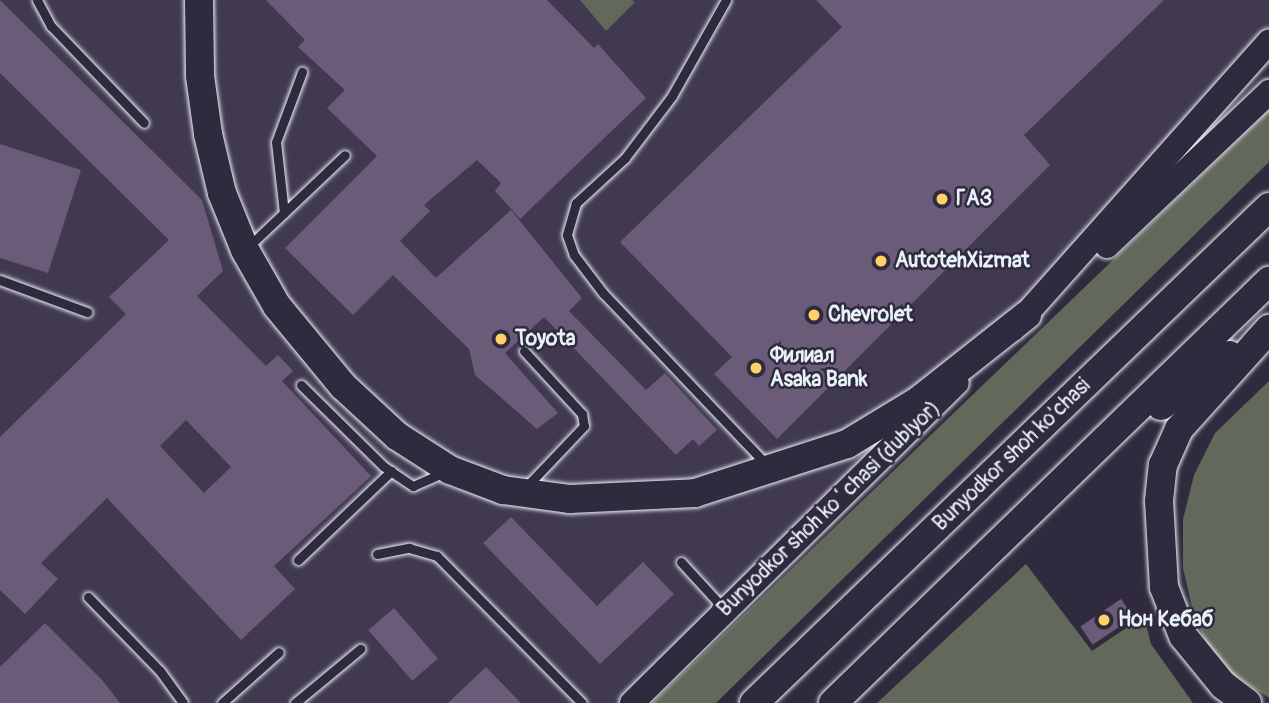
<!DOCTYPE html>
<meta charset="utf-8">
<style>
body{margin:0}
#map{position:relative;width:1269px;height:703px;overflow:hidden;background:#2f2a3d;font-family:Pangolin,sans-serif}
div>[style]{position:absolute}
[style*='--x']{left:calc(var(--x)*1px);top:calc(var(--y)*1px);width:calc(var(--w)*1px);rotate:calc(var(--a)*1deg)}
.built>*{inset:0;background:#41394f}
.green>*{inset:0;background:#62685a}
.building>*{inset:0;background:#6a5c78;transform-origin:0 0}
.roads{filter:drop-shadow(0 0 2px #e8f1f8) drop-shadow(0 0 2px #e8f1f8)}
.lane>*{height:9px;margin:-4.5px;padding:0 4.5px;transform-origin:4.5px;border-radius:4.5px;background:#2f2a3d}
.secondary>*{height:24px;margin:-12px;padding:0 12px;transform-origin:12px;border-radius:12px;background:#2f2a3d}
.primary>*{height:28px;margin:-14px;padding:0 14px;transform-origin:14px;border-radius:14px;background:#2f2a3d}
.dots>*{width:19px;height:19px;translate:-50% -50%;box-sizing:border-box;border:4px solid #2f2a3d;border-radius:50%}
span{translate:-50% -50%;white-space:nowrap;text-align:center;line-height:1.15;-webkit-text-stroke:5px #2f2a3d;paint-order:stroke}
.poi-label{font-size:21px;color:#e8f1f8;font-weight:700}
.left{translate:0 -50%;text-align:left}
.street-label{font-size:21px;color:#e8f1f8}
</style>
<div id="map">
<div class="built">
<i style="clip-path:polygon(0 0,1269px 0,1269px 42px,1150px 179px,632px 703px,0 703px)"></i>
</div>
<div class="green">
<i style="clip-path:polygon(580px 0,632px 0,635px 2px,606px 31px)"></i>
<i style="clip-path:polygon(1269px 110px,1269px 162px,716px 703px,652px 703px)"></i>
<i style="clip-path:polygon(1269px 381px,1269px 698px,1225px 669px,1208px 646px,1194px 616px,1183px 568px,1183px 519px,1194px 475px,1215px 433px)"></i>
<i style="clip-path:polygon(1026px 564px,1092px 651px,1144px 616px,1151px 644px,1193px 703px,877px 703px)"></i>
</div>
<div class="building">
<i style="clip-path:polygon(evenodd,0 0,202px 200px,223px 271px,197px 296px,266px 366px,278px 355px,293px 371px,282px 381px,371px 476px,274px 566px,295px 589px,241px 640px,107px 498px,41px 563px,58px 579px,25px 614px,0 590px,0 437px,126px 314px,109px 297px,169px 240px,0 73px,0 0,186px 420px,231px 467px,204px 493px,160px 446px,186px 420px)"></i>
<i style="clip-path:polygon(266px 0,547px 0,594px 48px,598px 44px,646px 98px,520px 219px,495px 191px,501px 183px,477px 160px,424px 205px,430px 211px,400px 241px,436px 278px,511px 210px,582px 298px,569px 311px,646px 390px,665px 373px,717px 430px,699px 446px,693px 439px,676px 455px,544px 317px,505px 353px,558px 413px,537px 429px,475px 375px,469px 349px,393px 275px,353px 315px,285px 248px,377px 156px,327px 108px,345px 90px,298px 47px,305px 40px)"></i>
<i style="clip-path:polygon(816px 0,1164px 0,1024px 135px,1050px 165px,777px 439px,714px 374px,732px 357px,620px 242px,842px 27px)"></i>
<i style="clip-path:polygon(0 144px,81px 170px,48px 273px,0 258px)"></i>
<i style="clip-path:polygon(511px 517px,597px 606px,643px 562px,674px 594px,600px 664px,483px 543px)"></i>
<i style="left:1121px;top:599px;width:22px;height:49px;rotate:56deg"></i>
<i style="left:394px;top:608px;width:67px;height:34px;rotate:49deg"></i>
<i style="clip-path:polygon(45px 623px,102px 680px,120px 703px,0 703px,0 667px)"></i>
<i style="clip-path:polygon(486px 667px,521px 703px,448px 703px)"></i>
</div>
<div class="roads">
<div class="lane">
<i style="--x:37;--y:0;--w:30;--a:62"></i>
<i style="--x:51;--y:26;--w:134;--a:46.2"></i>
<i style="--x:726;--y:0;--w:110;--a:119.4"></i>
<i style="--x:672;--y:96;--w:78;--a:127.2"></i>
<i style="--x:625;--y:158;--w:67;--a:137.4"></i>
<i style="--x:576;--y:203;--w:33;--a:106"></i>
<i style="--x:567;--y:235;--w:21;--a:71"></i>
<i style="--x:574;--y:255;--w:48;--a:52.7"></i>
<i style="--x:603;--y:293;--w:236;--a:46.4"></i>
<i style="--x:284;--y:213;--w:71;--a:-96.4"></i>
<i style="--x:276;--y:142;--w:75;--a:-69.6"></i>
<i style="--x:249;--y:246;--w:132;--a:-43.5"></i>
<i style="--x:0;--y:280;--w:93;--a:20.2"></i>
<i style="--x:524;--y:351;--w:86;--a:47.4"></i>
<i style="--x:582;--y:414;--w:12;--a:81"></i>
<i style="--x:584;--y:426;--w:86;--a:133.6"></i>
<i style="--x:301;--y:385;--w:115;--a:44.6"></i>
<i style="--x:383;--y:466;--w:36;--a:34"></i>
<i style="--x:413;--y:486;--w:35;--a:-24"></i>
<i style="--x:377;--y:554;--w:33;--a:-11"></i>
<i style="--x:409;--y:548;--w:29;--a:16"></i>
<i style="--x:437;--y:556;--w:206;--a:45.4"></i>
<i style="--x:298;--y:560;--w:129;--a:-43.7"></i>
<i style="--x:681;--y:562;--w:64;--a:47.5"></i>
<i style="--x:88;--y:597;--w:103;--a:45.8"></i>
<i style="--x:160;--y:671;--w:39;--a:54"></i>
<i style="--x:222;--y:703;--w:76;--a:-41.8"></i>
<i style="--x:295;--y:703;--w:85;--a:-39.7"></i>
</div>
<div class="secondary">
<i style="--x:1107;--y:246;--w:224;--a:-43.5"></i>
<i style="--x:1013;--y:329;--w:385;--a:-48.3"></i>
<i style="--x:632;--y:703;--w:456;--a:-44.6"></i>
</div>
<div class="primary">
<i style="--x:199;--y:0;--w:76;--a:89.2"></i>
<i style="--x:200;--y:76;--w:59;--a:82.1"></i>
<i style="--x:208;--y:134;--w:61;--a:76.7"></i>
<i style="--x:222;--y:193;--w:61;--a:68"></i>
<i style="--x:245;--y:250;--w:64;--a:60.3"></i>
<i style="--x:277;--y:306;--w:104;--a:50.5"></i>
<i style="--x:343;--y:386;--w:74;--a:42.8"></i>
<i style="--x:397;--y:436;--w:63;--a:32.7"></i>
<i style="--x:450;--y:470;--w:57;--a:20.7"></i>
<i style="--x:503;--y:490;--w:68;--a:7.7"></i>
<i style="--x:570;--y:499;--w:125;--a:-2.7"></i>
<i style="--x:695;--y:493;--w:160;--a:-17.9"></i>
<i style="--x:847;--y:444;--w:83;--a:-31.2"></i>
<i style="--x:918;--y:401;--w:139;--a:-38.3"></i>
<i style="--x:1161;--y:406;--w:85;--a:-36.9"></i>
<i style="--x:754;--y:703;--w:715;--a:-43.92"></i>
<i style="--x:833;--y:703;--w:607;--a:-44.07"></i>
<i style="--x:1247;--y:703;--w:30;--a:-143"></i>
<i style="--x:1223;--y:685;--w:63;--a:-129.2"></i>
<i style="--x:1183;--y:636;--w:53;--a:-111.2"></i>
<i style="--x:1164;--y:587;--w:86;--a:-93.3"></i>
<i style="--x:1159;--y:501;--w:36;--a:-84"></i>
<i style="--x:1163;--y:465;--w:39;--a:-66"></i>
<i style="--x:1179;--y:429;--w:135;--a:-48"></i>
</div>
</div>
<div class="dots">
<i style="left:942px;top:199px;background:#ffd166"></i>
<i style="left:881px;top:261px;background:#ffd166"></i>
<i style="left:814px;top:315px;background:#ffd166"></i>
<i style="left:501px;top:339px;background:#ffd166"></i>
<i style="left:756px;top:368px;background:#ffd166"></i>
<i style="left:1104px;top:620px;background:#ffd166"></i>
</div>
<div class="poi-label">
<span class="left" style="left:956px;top:199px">ГАЗ</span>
<span class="left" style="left:895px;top:261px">AutotehXizmat</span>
<span class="left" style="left:828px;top:315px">Chevrolet</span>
<span class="left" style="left:515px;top:339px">Toyota</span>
<span class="left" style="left:770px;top:368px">Филиал<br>Asaka Bank</span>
<span class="left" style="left:1118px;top:620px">Нон Кебаб</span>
</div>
<div class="street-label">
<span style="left:1012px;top:455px;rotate:-44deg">Bunyodkor shoh ko'chasi</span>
<span style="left:829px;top:509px;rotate:-44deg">Bunyodkor shoh koʻchasi (dublyor)</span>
</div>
</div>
